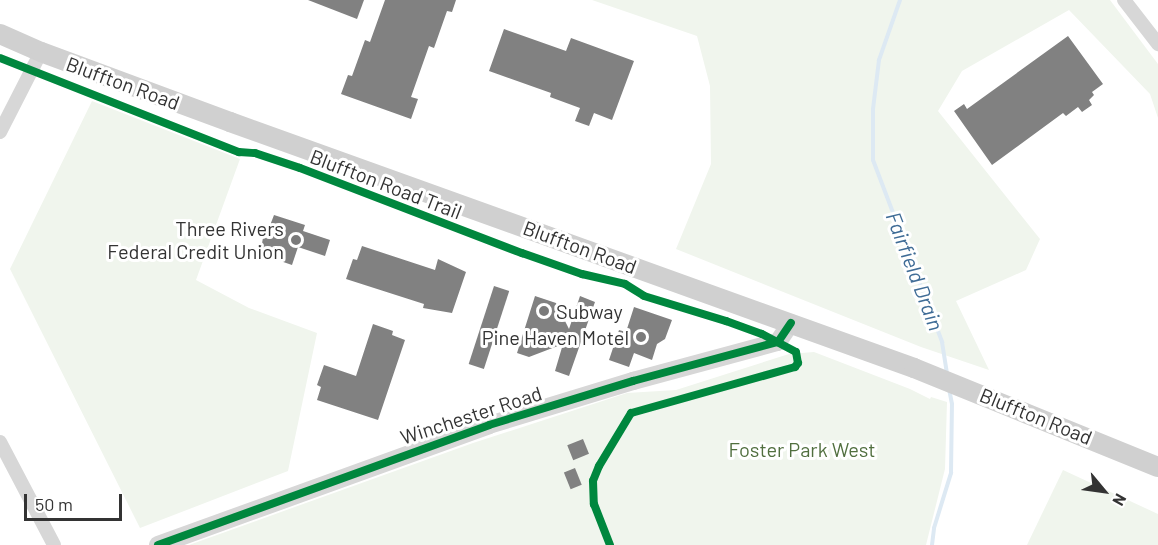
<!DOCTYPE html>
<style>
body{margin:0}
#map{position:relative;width:1158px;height:545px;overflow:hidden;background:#fff;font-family:Barlow,sans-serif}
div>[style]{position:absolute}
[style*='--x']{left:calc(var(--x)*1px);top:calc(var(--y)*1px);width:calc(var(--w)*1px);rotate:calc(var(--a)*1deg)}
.green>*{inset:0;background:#f0f5ed}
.stream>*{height:4px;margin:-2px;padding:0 2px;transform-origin:2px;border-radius:2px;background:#dde9f3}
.building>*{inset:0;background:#818181;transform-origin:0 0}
.minor>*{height:14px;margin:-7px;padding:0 7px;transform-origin:7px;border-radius:7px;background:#d7d7d7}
.tertiary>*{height:18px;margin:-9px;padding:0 9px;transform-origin:9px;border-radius:9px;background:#d7d7d7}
.secondary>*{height:20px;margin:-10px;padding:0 10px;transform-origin:10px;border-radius:10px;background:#d0d0d0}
.cycleway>*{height:8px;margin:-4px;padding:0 4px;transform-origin:4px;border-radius:4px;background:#00873e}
.dots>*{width:16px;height:16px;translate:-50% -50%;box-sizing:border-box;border:3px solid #fff;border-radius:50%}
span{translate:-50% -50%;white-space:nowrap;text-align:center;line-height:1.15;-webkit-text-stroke:6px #fff;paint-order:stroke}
.street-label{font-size:20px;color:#333}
.poi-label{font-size:20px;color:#333}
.right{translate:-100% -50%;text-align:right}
.left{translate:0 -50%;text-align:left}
.park-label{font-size:20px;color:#516f3f}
.water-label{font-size:21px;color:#3f6c96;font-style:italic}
.north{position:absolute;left:1074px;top:461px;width:60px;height:60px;-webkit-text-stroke:4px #fff;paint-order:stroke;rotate:119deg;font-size:16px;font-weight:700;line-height:24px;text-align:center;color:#333}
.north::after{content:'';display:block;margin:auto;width:21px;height:27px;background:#333;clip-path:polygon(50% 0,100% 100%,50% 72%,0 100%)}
.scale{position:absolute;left:24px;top:494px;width:98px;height:27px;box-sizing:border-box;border:3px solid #333;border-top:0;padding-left:8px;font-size:18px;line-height:21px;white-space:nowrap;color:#333;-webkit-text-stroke:4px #fff;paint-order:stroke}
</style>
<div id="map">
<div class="green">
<i style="clip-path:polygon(592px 0,1110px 0,1158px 64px,1158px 118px,1150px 94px,1069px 10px,962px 71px,938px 111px,1040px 239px,1026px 270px,956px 301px,989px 370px,921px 347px,676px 249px,711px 164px,710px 86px,697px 36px)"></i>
<i style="clip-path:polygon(92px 101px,240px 159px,196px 280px,249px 308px,317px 333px,288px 471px,140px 528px,10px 269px)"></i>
<i style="clip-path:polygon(814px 352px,910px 389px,930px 399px,931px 397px,947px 402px,945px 469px,926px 545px,189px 545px,473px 443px,627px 393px,676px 390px,789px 354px)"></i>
<i style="clip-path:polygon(1063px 470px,1158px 514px,1158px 545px,1027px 545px)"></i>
</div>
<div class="stream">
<i style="--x:900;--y:0;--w:64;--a:109.3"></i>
<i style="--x:879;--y:60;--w:49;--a:97"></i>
<i style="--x:873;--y:109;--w:51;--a:90"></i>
<i style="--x:873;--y:160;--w:195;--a:69.2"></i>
<i style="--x:942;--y:342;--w:33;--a:81"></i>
<i style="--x:932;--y:545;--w:17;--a:-83"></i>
<i style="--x:934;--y:528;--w:58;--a:-72.8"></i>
<i style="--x:951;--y:473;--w:69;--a:-89.2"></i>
<i style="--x:952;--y:404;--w:15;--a:-101"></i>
</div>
<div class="building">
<i style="clip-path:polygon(308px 0,364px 0,357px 19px)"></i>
<i style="clip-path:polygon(385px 0,456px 0,452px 12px,447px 11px,434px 48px,429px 46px,411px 97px,418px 99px,411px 119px,341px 94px,348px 75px,352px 76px,365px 40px,370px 42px)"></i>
<i style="clip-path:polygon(504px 29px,566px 51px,571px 38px,634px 61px,612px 120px,594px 113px,589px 126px,575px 121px,580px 108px,550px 97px,551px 93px,489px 71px)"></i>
<i style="clip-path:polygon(1068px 36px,1103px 84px,1092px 92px,1094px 95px,1089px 100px,1092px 105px,1082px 112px,1078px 107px,1066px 116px,1063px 113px,992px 165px,954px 111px,964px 104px,967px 109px)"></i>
<i style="clip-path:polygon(274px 215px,305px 225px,303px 231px,330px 240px,325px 256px,298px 247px,292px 265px,260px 254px,265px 227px,269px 228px)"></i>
<i style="clip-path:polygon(362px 246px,435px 270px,438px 259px,466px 272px,452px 313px,423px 308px,424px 304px,346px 279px,353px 259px,357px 260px)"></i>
<i style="left:494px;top:286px;width:16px;height:82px;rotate:18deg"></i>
<i style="clip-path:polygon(535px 296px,556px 303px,569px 329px,580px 296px,595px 302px,569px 376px,555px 371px,563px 344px,529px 357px,517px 353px)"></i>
<i style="clip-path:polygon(634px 307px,672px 320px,665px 339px,657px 344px,652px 360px,634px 353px,629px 367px,609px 360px,619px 330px,626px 332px)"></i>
<i style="clip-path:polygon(373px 324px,393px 331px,392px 335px,405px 340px,378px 420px,317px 400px,321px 387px,317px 385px,324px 365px,356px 376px)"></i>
<i style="left:583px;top:439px;width:16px;height:17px;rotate:68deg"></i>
<i style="left:575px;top:468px;width:18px;height:12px;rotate:68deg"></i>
</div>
<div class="minor">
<i style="--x:1124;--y:0;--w:56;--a:52.3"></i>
<i style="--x:0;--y:132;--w:90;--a:-62.9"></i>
<i style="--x:0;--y:442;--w:116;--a:62.3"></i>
</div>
<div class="tertiary">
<i style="--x:158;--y:545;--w:352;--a:-19.9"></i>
<i style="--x:489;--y:425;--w:151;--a:-17"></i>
<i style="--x:633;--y:381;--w:150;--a:-15.1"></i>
<i style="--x:778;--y:342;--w:23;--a:-56"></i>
</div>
<div class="secondary">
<i style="--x:0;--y:34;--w:45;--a:23.7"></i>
<i style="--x:41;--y:52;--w:202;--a:20.3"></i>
<i style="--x:230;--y:122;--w:727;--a:19.78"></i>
<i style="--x:914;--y:368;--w:263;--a:22.1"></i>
</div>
<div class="cycleway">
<i style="--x:0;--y:58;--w:257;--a:21.5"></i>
<i style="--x:239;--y:152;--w:16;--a:4"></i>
<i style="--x:255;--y:153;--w:47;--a:18.4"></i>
<i style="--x:300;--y:168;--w:238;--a:21"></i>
<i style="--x:522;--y:253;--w:64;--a:19.3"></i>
<i style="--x:582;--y:274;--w:44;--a:13.1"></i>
<i style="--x:625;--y:284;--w:22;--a:32"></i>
<i style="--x:644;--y:296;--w:86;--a:17"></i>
<i style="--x:726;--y:321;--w:38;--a:20"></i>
<i style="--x:762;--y:334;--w:38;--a:28"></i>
<i style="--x:796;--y:352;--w:11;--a:80"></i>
<i style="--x:798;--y:363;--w:5;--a:127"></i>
<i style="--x:795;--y:367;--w:170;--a:164.3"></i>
<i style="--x:631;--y:413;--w:62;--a:121.1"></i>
<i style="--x:599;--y:466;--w:16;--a:112"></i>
<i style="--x:593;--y:481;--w:23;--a:88"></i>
<i style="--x:594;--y:504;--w:44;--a:68.7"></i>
<i style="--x:158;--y:545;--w:352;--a:-19.9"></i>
<i style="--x:489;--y:425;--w:151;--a:-17"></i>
<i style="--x:633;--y:381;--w:150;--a:-15.1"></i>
<i style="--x:778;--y:342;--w:23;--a:-56"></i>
</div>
<div class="dots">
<i style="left:296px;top:240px;background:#7a7a7a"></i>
<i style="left:544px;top:311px;background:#7a7a7a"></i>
<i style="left:641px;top:337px;background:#7a7a7a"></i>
</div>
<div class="street-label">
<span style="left:123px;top:83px;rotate:20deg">Bluffton Road</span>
<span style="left:386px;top:184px;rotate:21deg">Bluffton Road Trail</span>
<span style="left:580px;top:247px;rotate:20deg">Bluffton Road</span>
<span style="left:471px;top:415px;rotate:-18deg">Winchester Road</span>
<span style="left:1036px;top:416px;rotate:22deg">Bluffton Road</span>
</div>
<div class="poi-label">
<span class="right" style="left:284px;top:240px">Three Rivers<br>Federal Credit Union</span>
<span class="left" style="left:556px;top:311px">Subway</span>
<span class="right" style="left:629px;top:337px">Pine Haven Motel</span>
</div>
<div class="park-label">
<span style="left:802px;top:449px">Foster Park West</span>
</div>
<div class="water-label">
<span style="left:915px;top:271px;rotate:69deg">Fairfield Drain</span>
</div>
<div class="north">N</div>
<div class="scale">50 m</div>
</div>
